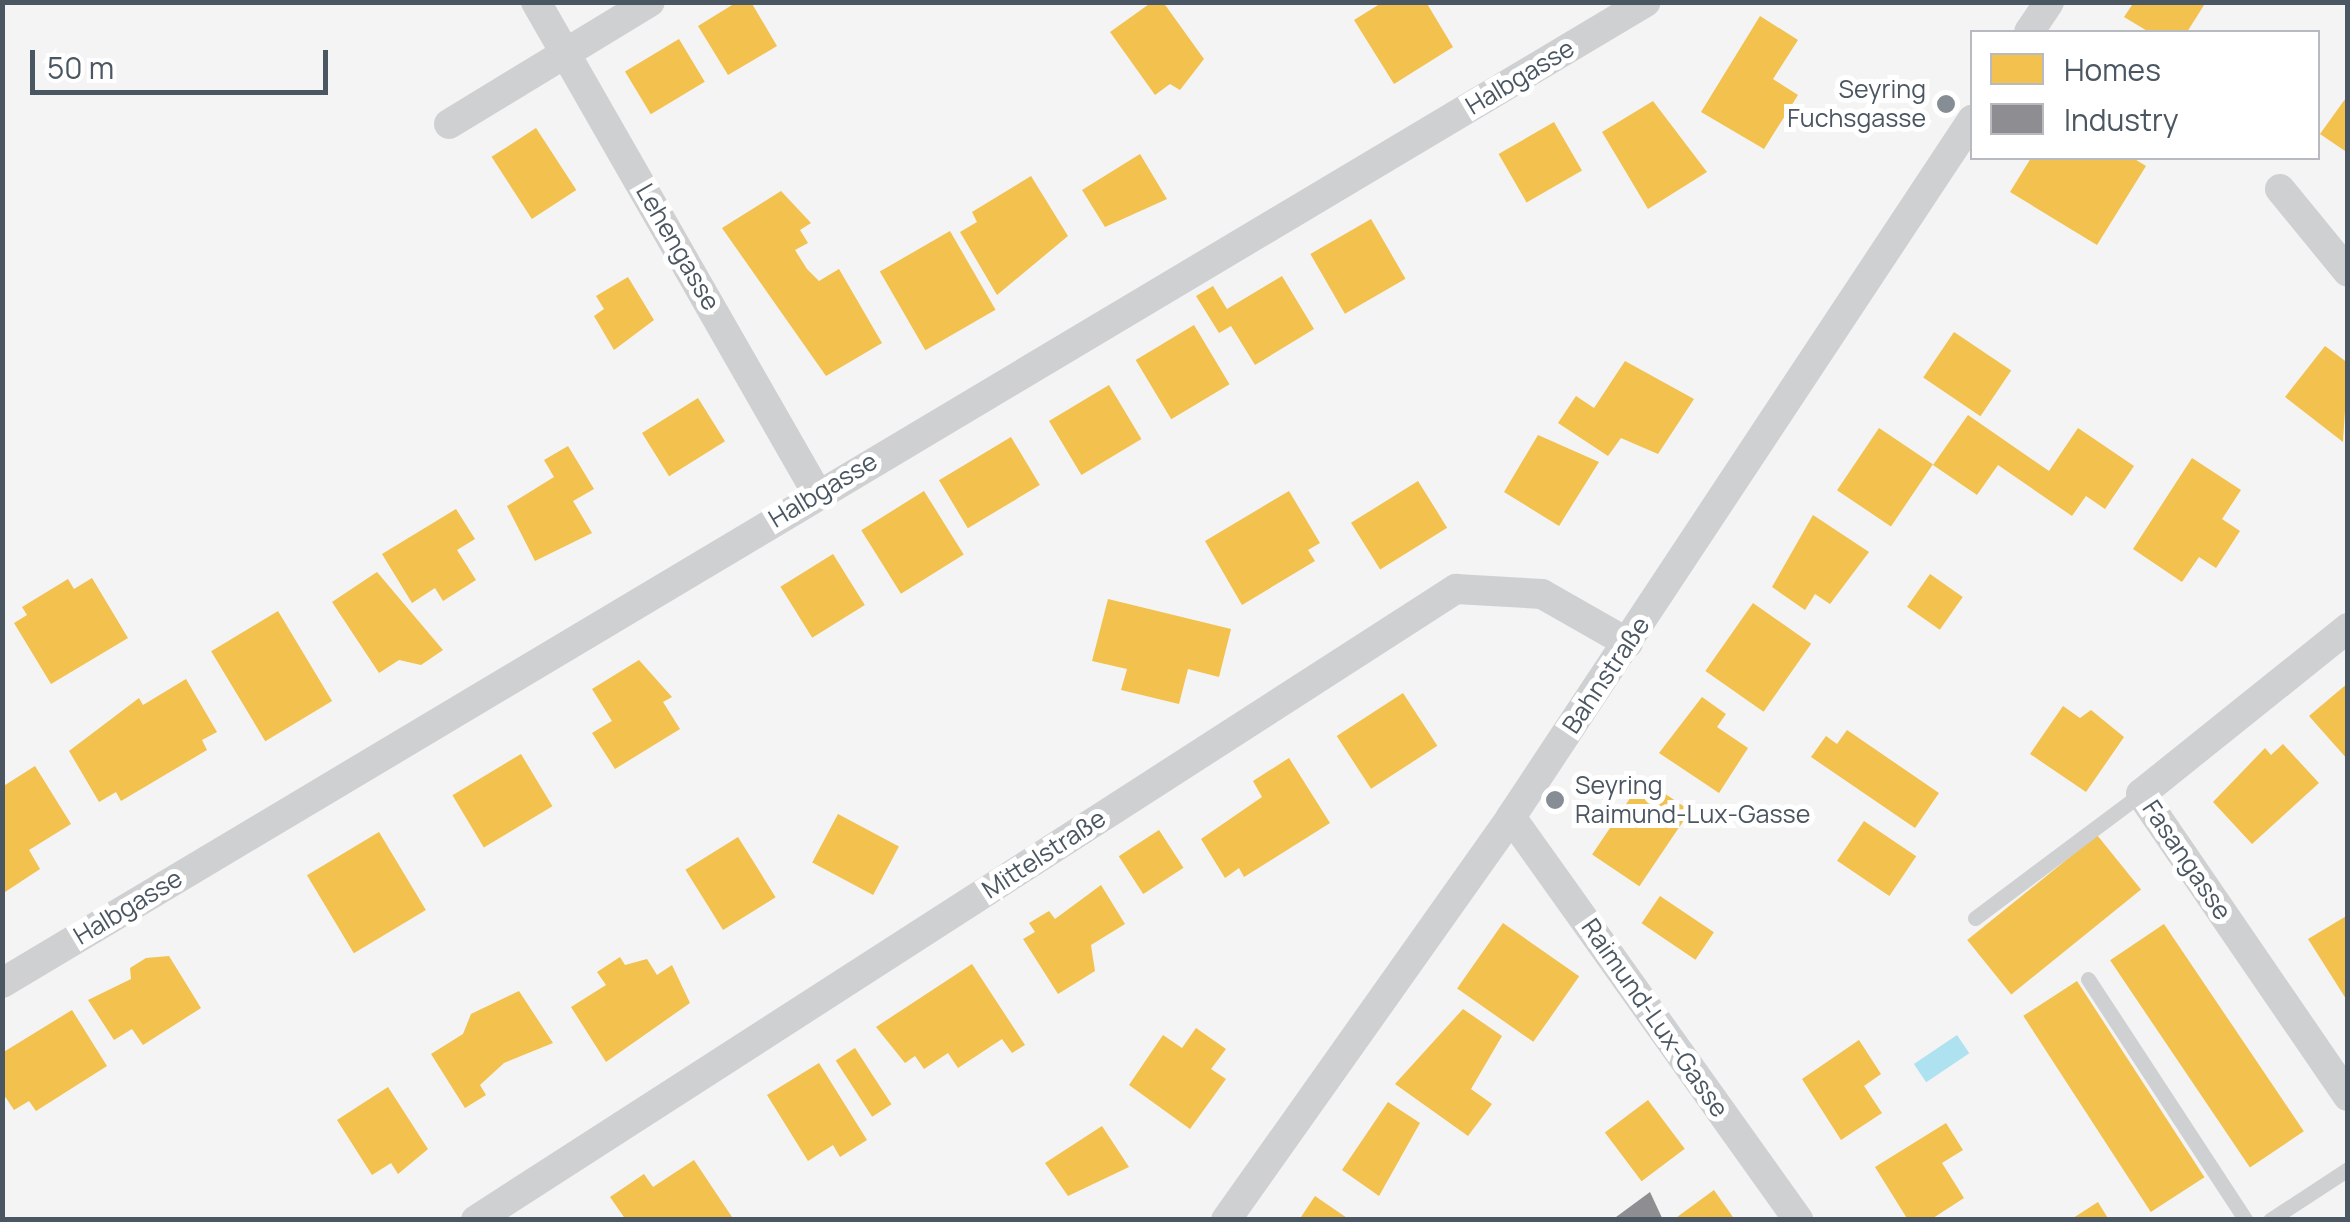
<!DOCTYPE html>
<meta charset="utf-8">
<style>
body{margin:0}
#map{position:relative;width:2350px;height:1222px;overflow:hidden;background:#f4f4f4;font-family:Manrope,sans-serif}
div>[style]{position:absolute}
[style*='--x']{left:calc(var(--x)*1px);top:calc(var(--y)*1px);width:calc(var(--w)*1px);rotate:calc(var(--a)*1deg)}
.water>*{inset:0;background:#aee2f0;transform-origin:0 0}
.homes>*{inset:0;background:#f2c14e;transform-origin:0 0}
.industry>*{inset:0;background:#8d8d92}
.lane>*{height:15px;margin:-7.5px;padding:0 7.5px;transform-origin:7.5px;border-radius:7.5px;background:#ced0d2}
.street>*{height:30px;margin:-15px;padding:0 15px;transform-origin:15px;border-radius:15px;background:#ced0d2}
.dots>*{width:28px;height:28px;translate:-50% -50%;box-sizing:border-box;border:5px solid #fff;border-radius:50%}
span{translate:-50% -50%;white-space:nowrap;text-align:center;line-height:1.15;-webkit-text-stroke:10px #fff;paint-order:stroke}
.street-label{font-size:25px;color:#4a5661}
.poi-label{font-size:25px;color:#4a5661}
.right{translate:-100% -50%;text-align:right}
.left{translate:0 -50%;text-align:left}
.frame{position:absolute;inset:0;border:5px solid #4a5661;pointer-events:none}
.legend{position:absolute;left:1970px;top:30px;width:350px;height:130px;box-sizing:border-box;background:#fff;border:2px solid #b7bbc0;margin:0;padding:12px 18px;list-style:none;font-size:30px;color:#4a5661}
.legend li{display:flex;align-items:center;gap:20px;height:50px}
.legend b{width:50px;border:2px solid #b7bbc0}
.scale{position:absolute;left:30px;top:50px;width:298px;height:45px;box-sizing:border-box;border:5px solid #4a5661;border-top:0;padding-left:12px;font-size:30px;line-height:35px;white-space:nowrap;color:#4a5661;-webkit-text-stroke:8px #fff;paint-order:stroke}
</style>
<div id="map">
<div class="water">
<i style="left:1957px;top:1035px;width:22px;height:52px;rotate:56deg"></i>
</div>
<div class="homes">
<i style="clip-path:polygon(737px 2px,751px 2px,777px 46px,728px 75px,698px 26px)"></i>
<i style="clip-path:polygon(1152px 2px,1163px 2px,1204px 59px,1180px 90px,1170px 84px,1155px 95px,1110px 32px)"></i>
<i style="clip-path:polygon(1383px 2px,1426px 2px,1453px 47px,1394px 84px,1354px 20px)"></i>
<i style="clip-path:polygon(2134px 2px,2206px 2px,2187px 32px,2149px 32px,2124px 17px)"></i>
<i style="clip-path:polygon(1760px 16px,1798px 40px,1773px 79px,1798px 95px,1764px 149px,1701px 112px)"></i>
<i style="left:679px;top:39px;width:50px;height:63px;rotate:59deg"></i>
<i style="clip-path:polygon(2348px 95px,2348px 153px,2320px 134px)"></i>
<i style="clip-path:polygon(1653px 101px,1707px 172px,1648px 209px,1602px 132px)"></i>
<i style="left:1554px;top:122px;width:56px;height:64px;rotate:60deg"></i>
<i style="left:536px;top:128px;width:74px;height:53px;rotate:57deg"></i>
<i style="clip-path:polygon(1140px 154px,1167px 199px,1105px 227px,1082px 190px)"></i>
<i style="clip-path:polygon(2031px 158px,2133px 158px,2146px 166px,2097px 245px,2010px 192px)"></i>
<i style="clip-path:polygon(1031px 176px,1068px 236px,997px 295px,960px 232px,977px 222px,972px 212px)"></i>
<i style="clip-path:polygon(781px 191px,811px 223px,800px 230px,808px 243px,795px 250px,807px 269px,819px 281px,839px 269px,882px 343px,826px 376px,722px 228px)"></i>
<i style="left:1371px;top:219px;width:69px;height:70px;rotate:60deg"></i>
<i style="left:950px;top:231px;width:91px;height:81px;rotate:60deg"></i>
<i style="clip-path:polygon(1282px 276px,1314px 329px,1255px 365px,1231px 326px,1219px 333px,1196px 296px,1213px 286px,1227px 309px)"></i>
<i style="clip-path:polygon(628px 277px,654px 320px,614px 350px,594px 316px,604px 309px,596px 296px)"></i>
<i style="left:1194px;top:325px;width:69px;height:68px;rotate:59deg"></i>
<i style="left:1954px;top:332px;width:69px;height:55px;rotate:34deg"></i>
<i style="clip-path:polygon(2325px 346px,2348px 363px,2343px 442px,2285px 397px)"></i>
<i style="clip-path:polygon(1625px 361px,1694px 399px,1658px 454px,1621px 438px,1608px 456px,1558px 423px,1576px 396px,1594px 408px)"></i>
<i style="left:1109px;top:385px;width:63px;height:70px;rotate:59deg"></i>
<i style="left:698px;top:398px;width:51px;height:66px;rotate:58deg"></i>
<i style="clip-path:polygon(1968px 415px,2049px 471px,2078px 428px,2134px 466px,2105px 509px,2086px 496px,2072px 516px,1998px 465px,1977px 495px,1933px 465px)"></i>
<i style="left:1879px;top:428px;width:65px;height:75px;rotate:34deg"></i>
<i style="clip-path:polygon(1538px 435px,1599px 462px,1559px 526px,1504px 492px)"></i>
<i style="left:1011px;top:437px;width:56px;height:84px;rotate:59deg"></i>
<i style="clip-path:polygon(568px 446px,594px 489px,573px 501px,592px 533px,535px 561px,507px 506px,554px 477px,544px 460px)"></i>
<i style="clip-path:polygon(2192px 458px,2241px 490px,2222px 519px,2240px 531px,2216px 568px,2199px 557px,2182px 582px,2133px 549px)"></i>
<i style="left:1418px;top:481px;width:55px;height:79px;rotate:58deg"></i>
<i style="left:924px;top:491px;width:75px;height:74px;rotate:58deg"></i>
<i style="clip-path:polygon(1289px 491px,1320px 543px,1308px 550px,1315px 561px,1242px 605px,1205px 541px)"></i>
<i style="clip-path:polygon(456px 509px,475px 539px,457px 550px,476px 580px,443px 601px,435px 588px,412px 603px,382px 554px)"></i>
<i style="clip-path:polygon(1813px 515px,1869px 552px,1830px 604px,1815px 594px,1805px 610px,1772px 587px)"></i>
<i style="left:833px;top:554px;width:60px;height:62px;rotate:58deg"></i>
<i style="clip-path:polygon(377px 572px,443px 650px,421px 665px,399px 660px,379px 673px,332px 602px)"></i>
<i style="left:1930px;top:574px;width:40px;height:40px;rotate:35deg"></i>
<i style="clip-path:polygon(92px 578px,128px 638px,51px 684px,14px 623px,27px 615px,22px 607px,68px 579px,74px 589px)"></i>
<i style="clip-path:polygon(1108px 599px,1231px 629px,1219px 677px,1188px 669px,1179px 704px,1121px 690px,1127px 669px,1092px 661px)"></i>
<i style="left:1753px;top:603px;width:71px;height:83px;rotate:35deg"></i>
<i style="left:278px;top:611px;width:105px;height:78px;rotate:59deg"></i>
<i style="clip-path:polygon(639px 660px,672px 697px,663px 702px,680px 729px,615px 769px,592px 733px,612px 721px,592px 689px)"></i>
<i style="clip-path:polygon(186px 679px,217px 732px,202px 740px,207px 750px,121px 801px,116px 792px,99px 802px,69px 751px,139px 698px,143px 705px)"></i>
<i style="clip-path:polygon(2348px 683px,2348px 760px,2309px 716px)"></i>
<i style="left:1403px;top:693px;width:63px;height:79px;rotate:57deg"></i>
<i style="clip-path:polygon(1702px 697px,1726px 714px,1717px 727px,1748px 748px,1719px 793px,1659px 753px)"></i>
<i style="clip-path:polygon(2063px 706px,2080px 718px,2091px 710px,2124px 737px,2086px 792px,2030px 754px)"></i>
<i style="clip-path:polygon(1847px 730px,1939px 793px,1915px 828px,1811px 757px,1826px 736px,1837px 744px)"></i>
<i style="clip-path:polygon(2283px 744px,2319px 783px,2252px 844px,2213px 802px,2265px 748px,2271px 755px)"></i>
<i style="left:521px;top:754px;width:61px;height:80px;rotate:59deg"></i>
<i style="clip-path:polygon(1289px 758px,1330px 823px,1244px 877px,1239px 868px,1225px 878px,1201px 839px,1262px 797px,1253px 781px)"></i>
<i style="clip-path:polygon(35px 766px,71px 824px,29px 850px,40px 869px,2px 894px,2px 787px)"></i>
<i style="left:1643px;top:779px;width:57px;height:91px;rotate:34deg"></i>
<i style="left:838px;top:814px;width:69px;height:55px;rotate:28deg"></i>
<i style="left:1864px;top:821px;width:63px;height:48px;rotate:34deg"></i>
<i style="left:1159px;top:830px;width:45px;height:48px;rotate:57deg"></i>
<i style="left:379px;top:832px;width:91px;height:84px;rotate:59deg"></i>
<i style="left:2097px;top:835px;width:70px;height:167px;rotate:51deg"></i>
<i style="left:738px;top:837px;width:71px;height:62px;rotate:58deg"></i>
<i style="clip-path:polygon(1101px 885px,1125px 924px,1091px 945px,1095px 971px,1058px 994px,1023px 939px,1035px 932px,1029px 923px,1049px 911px,1055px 919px)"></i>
<i style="left:1660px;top:896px;width:65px;height:33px;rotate:34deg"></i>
<i style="clip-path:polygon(2348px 915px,2348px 1002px,2308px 939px)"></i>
<i style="left:1503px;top:923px;width:93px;height:80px;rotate:35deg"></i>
<i style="left:2164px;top:924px;width:250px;height:65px;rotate:56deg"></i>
<i style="clip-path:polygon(169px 956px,201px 1008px,143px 1045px,132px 1029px,114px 1040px,88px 1000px,131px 979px,130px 968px,146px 958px)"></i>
<i style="clip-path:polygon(620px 957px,625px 965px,647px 959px,657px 975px,672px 965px,690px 1003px,606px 1062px,571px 1007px,606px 985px,597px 972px)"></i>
<i style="clip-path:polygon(972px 964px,1025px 1045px,1012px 1053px,1002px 1039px,958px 1068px,948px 1053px,924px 1069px,915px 1056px,905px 1063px,876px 1027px)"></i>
<i style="left:2077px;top:981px;width:234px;height:64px;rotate:57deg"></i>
<i style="clip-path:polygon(519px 991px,553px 1043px,504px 1063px,480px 1085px,486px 1095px,465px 1108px,431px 1054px,463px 1034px,471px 1014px)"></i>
<i style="clip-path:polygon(1463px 1009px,1502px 1036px,1471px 1089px,1492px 1104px,1468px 1136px,1395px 1084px)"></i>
<i style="clip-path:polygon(72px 1010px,107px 1066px,36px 1111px,29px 1101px,14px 1110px,2px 1092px,2px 1053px)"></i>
<i style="clip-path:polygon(1196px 1028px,1226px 1049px,1211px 1069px,1226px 1079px,1190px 1129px,1129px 1085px,1163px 1035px,1182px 1048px)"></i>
<i style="clip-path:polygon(1859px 1040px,1881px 1074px,1864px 1086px,1882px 1113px,1841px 1140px,1802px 1079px)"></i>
<i style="left:855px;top:1048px;width:67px;height:23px;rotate:57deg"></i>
<i style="clip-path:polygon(819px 1063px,867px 1140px,840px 1157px,833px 1145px,808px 1161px,767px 1095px)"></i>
<i style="clip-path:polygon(388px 1087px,428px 1149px,398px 1174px,391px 1163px,372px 1175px,337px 1120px)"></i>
<i style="left:1648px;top:1100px;width:61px;height:54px;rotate:53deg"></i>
<i style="clip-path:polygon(1388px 1102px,1420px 1123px,1379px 1196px,1342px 1170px)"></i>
<i style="clip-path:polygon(1946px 1123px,1963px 1150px,1942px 1163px,1964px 1198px,1930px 1220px,1908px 1220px,1875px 1167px)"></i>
<i style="clip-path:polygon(1102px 1126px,1129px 1167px,1068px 1196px,1045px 1163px)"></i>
<i style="clip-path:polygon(694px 1160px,734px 1220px,626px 1220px,610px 1197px,644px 1174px,653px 1187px)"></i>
<i style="clip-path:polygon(1714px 1190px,1735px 1220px,1673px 1220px)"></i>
<i style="clip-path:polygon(1315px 1196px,1350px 1220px,1299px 1220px)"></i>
<i style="clip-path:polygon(2098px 1202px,2109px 1220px,2070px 1220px)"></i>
</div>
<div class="industry">
<i style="clip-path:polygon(1650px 1192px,1663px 1220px,1612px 1220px)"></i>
</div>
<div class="lane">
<i style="--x:1975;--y:918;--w:207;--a:-36.8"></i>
<i style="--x:2088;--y:979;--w:288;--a:56.8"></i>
<i style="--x:2270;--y:1220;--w:93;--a:-33.2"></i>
</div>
<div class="street">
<i style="--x:536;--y:2;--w:566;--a:60.22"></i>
<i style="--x:2029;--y:32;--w:36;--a:-56"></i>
<i style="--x:449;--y:124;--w:235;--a:-31.3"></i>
<i style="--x:2280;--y:189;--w:107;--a:50.7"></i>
<i style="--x:2348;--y:628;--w:265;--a:141.3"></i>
<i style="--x:2141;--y:794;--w:366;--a:55.6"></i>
<i style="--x:1511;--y:817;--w:495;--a:54.5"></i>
<i style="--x:2;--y:983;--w:1914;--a:-30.83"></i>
<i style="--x:476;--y:1220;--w:1166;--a:-32.78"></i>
<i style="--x:1456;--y:589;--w:86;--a:3.3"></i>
<i style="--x:1542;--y:594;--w:99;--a:29.7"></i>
<i style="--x:1226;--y:1220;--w:494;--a:-54.7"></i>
<i style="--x:1511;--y:817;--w:836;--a:-56.52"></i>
</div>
<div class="dots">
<i style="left:1946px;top:104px;background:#868d94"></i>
<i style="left:1555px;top:800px;background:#868d94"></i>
</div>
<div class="street-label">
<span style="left:1520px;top:77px;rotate:-31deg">Halbgasse</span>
<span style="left:678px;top:247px;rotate:60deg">Lehengasse</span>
<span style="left:823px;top:490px;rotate:-31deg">Halbgasse</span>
<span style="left:1606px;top:675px;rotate:-56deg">Bahnstraße</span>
<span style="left:1044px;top:854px;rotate:-33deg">Mittelstraße</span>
<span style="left:2187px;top:860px;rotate:56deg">Fasangasse</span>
<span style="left:128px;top:907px;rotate:-31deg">Halbgasse</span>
<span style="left:1655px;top:1018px;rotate:55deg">Raimund-Lux-Gasse</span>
</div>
<div class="poi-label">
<span class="right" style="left:1926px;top:104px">Seyring<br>Fuchsgasse</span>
<span class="left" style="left:1575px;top:800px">Seyring<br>Raimund-Lux-Gasse</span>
</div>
<div class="frame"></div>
<ul class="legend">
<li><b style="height:28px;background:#f2c14e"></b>Homes</li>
<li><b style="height:28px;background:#8d8d92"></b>Industry</li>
</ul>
<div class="scale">50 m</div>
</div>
